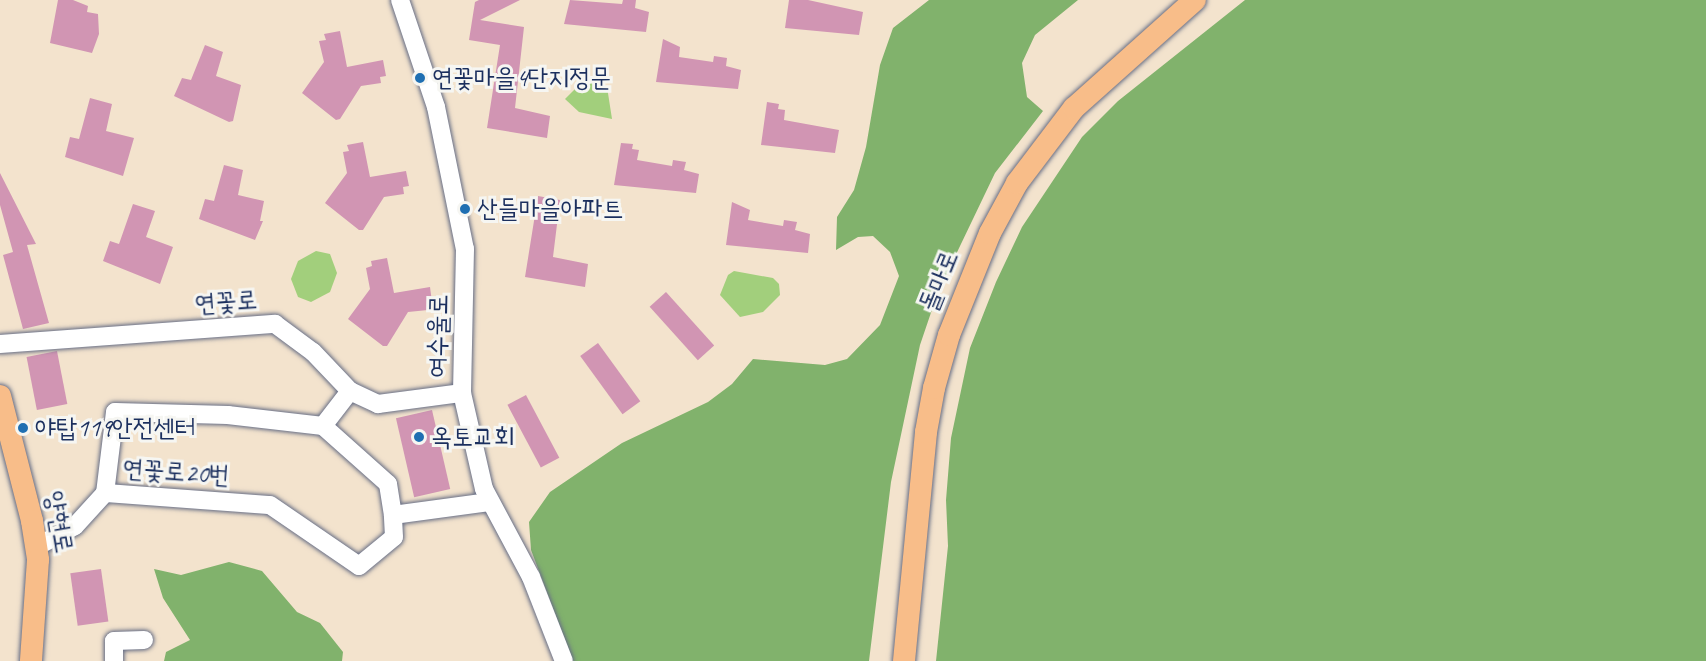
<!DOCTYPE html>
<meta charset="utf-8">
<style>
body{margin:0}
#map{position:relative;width:1706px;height:661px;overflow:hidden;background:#f3e3cd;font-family:Caveat,"Poor Story",sans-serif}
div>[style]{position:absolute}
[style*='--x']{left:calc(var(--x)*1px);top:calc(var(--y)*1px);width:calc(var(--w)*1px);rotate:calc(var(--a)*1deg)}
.green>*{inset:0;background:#a2cf7c}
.forest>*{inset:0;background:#81b26c}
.building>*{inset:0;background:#d195b3;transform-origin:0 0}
.roads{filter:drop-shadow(0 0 2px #676e85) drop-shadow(0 0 2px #676e85)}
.minor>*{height:18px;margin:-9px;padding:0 9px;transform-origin:9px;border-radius:9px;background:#fff}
.major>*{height:22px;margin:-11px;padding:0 11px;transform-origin:11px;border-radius:11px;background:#f8bd89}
.dots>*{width:16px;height:16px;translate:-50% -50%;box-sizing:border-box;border:3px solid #f6f6f2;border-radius:50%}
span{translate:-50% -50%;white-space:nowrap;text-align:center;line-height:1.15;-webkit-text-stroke:6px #f6f6f2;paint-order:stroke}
.poi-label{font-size:26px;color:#1b2f5e}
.left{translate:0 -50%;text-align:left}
.street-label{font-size:26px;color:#1b2f5e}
</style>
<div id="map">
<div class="green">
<i style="clip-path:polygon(596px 79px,607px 87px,612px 119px,579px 112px,565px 99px,582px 82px)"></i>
<i style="clip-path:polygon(316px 251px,330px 254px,337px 273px,330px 292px,311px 302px,298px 297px,291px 279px,298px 261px)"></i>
<i style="clip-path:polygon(734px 271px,773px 278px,779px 284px,780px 295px,763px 312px,740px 317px,720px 295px,728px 275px)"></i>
</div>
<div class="forest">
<i style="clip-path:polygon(929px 0,1078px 0,1035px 35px,1022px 63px,1027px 97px,1043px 111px,995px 173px,938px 292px,920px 345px,891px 482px,869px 661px,573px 661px,531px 550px,529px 522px,550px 492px,622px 443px,708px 402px,732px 384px,753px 359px,825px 365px,847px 359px,880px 325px,899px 276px,890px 252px,873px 236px,858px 237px,836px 250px,837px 217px,854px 190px,866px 147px,880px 65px,893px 28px)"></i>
<i style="clip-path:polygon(1245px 0,1706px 0,1706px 661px,936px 661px,948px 546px,946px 500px,951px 438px,970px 348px,996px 282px,1022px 227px,1082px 137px,1118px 101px)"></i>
<i style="clip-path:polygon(229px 562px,262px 571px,297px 612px,320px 623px,343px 652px,342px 661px,164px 661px,166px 652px,190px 640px,163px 598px,154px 569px,181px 575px)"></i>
</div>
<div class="building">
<i style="clip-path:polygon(58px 0,73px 0,88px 6px,87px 12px,98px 14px,99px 34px,92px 53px,50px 43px)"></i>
<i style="clip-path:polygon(479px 0,520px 0,480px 20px,524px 27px,515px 108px,550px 116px,547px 138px,487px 128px,500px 45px,469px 40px,475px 2px)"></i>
<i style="clip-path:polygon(570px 0,622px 4px,623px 0,636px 0,635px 8px,649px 12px,646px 32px,564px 24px)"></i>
<i style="clip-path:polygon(789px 0,808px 0,863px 12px,859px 35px,785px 28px)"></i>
<i style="clip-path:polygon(340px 31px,347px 67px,383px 60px,386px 76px,380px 77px,381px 83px,361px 86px,340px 119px,336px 120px,302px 93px,324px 62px,319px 41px,326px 40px,324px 34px)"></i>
<i style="clip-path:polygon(663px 39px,680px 47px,679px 57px,713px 62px,714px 56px,727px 58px,726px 66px,741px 70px,738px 89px,656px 82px)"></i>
<i style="clip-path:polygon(205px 45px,223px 52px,216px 76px,241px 85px,233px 121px,229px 122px,174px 96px,182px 78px,191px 80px)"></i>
<i style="clip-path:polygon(90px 98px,112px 104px,106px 131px,134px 138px,123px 176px,65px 157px,70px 137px,79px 139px)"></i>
<i style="clip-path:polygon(767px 102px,779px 104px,778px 109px,785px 110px,784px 120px,839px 130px,835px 153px,761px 145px)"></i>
<i style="clip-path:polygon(363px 142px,370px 177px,406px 171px,409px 186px,403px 187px,404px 194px,384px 197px,363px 230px,359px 230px,325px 203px,347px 173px,343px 152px,349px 151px,347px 145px)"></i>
<i style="clip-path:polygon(621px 143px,633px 144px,632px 149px,639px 150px,637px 160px,672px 166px,673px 160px,686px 162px,684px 170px,699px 174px,696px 193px,614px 185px)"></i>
<i style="clip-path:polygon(224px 165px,243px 170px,238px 195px,264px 201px,260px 221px,263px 221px,255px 240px,199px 219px,205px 199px,214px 201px)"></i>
<i style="clip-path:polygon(0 173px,36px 244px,27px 245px,49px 323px,23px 329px,3px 255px,13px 252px,0 205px)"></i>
<i style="clip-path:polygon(538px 196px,560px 200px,553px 257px,588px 264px,585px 287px,525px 277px)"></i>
<i style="clip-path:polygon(732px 202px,750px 210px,748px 220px,783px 226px,784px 220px,797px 222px,795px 230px,810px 234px,808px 253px,726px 245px)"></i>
<i style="clip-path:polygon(133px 204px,155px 211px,146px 237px,173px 247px,160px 284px,103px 261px,110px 241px,119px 244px)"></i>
<i style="clip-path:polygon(387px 258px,394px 293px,430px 287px,432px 302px,427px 303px,428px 310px,408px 312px,387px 346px,383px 346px,348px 319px,370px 289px,366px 268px,372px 266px,371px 261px)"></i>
<i style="left:666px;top:292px;width:72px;height:22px;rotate:48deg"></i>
<i style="left:598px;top:343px;width:72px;height:22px;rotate:54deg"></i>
<i style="left:57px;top:351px;width:54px;height:31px;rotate:79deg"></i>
<i style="left:526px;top:395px;width:71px;height:21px;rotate:62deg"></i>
<i style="left:432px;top:410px;width:81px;height:37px;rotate:77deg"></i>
<i style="left:101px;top:569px;width:53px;height:31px;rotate:82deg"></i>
</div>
<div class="roads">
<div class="minor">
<i style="--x:400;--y:0;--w:113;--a:71.4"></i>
<i style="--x:436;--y:107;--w:145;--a:78.5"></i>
<i style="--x:465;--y:249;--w:144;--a:91.2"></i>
<i style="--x:462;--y:393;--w:98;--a:77.1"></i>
<i style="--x:484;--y:489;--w:100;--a:61.9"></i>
<i style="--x:531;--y:577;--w:90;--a:68.6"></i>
<i style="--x:0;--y:344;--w:276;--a:-4.2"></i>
<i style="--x:275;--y:324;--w:47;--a:36.4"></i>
<i style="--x:313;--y:352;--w:54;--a:46.5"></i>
<i style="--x:350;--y:391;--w:31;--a:25"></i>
<i style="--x:378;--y:404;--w:85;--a:-7.5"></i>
<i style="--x:350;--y:391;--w:44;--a:127.6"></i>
<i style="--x:323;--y:426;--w:96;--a:-173.4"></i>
<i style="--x:228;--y:415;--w:113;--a:-178.5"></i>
<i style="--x:115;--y:412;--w:82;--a:97"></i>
<i style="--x:105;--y:493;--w:165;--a:4.2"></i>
<i style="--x:270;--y:505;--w:108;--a:34.4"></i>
<i style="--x:359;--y:566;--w:45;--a:-39.6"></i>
<i style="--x:394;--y:537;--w:22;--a:-93"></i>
<i style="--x:393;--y:515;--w:97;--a:-7.7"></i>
<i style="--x:323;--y:426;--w:87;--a:41.7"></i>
<i style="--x:388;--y:484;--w:31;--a:81"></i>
<i style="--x:36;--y:547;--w:44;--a:-28.3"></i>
<i style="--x:75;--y:526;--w:45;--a:-47.7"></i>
<i style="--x:114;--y:661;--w:20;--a:-90"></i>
<i style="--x:114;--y:641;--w:30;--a:-2"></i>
</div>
<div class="major">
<i style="--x:0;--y:396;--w:129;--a:75.6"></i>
<i style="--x:32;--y:521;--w:39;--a:81"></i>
<i style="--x:38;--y:560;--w:101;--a:94"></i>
<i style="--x:904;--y:661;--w:230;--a:-84.5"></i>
<i style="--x:926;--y:432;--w:45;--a:-79.7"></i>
<i style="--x:934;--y:388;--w:55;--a:-74.2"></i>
<i style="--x:949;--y:335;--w:110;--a:-68.1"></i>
<i style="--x:990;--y:233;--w:57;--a:-61.6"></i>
<i style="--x:1017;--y:183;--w:94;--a:-52.8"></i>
<i style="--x:1074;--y:108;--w:162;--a:-41.8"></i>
</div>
</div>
<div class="dots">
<i style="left:420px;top:78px;background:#1f6fb2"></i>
<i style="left:465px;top:209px;background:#1f6fb2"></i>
<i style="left:23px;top:428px;background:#1f6fb2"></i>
<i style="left:419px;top:437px;background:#1f6fb2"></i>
</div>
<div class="poi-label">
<span class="left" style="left:432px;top:78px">연꽃마을4단지정문</span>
<span class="left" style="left:477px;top:209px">산들마을아파트</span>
<span class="left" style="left:35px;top:428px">야탑119안전센터</span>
<span class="left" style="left:431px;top:437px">옥토교회</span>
</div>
<div class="street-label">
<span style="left:939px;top:281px;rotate:-68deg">돌마로</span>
<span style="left:226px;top:302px;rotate:-4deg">연꽃로</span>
<span style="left:438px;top:336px;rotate:-89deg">여수울로</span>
<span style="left:176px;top:472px;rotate:4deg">연꽃로20번</span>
<span style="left:59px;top:522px;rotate:80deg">양현로</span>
</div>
</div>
